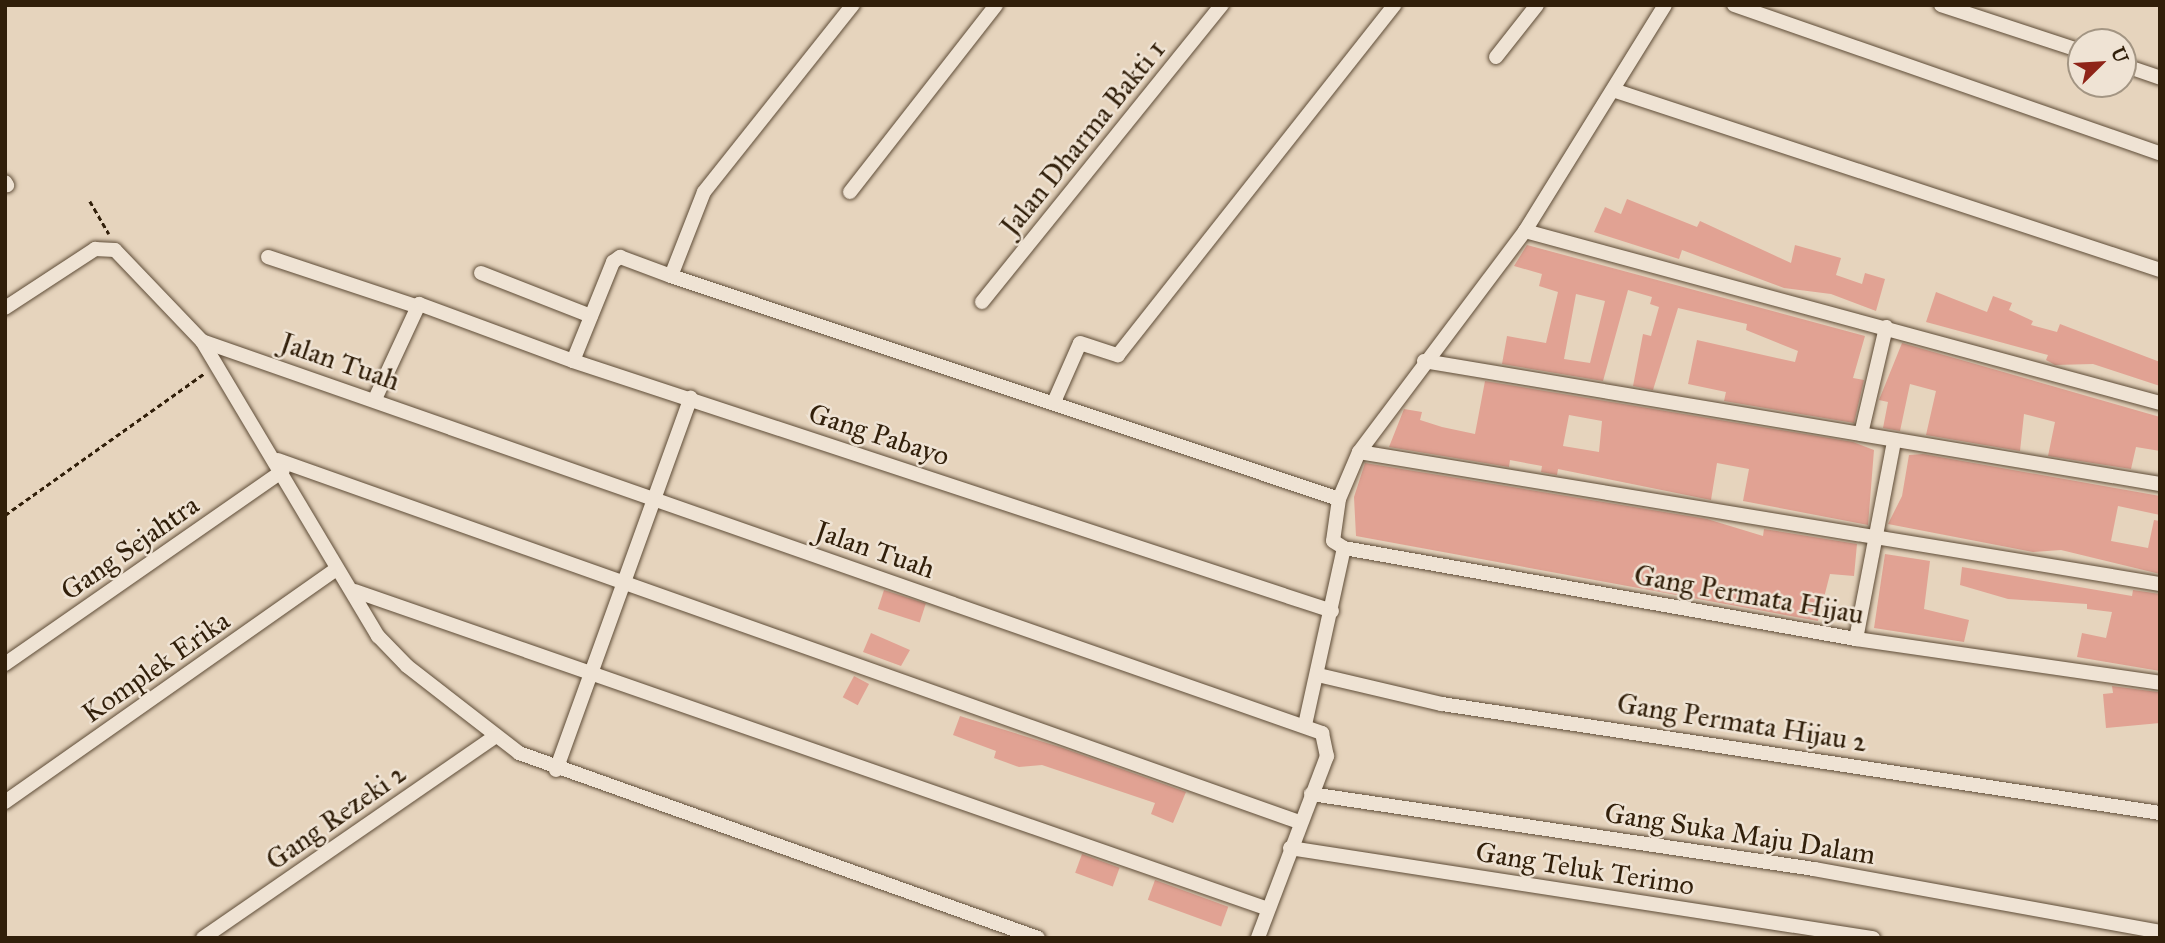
<!DOCTYPE html>
<style>
body{margin:0}
#map{position:relative;width:2165px;height:943px;overflow:hidden;background:#e6d4bd;font-family:"IM FELL Great Primer",serif}
div>[style]{position:absolute}
[style*='--x']{left:calc(var(--x)*1px);top:calc(var(--y)*1px);width:calc(var(--w)*1px);rotate:calc(var(--a)*1deg)}
.building>*{inset:0;background:#e1a293;transform-origin:0 0}
.path>*{height:2.5px;margin-top:-1.25px;transform-origin:0;background:repeating-linear-gradient(90deg,#311f0a 0 5px,transparent 0 8.5px)}
.roads{filter:drop-shadow(0 0 2px #5e4c37) drop-shadow(0 0 2px #5e4c37)}
.street>*{height:14px;margin:-7px;padding:0 7px;transform-origin:7px;border-radius:7px;background:#efe3d4}
span{translate:-50% -50%;white-space:nowrap;text-align:center;line-height:1.15;-webkit-text-stroke:5px #efe3d4;paint-order:stroke}
.street-label{font-size:28px;color:#311f0a}
.frame{position:absolute;inset:0;border:7px solid #311f0a;pointer-events:none}
.north{position:absolute;left:2067px;top:28px;width:70px;height:70px;box-sizing:border-box;background:#efe3d4;border:2px solid #a39583;border-radius:50%;rotate:66deg;font-size:19px;font-weight:700;line-height:28px;text-align:center;color:#311f0a}
.north::after{content:'';display:block;margin:auto;width:24px;height:32px;background:#8f2418;clip-path:polygon(50% 0,100% 100%,50% 72%,0 100%)}
</style>
<div id="map">
<div class="building">
<i style="clip-path:polygon(1627px 199px,1697px 227px,1700px 221px,1791px 263px,1795px 245px,1841px 258px,1836px 275px,1862px 284px,1865px 273px,1885px 279px,1876px 311px,1831px 294px,1784px 288px,1682px 250px,1679px 259px,1594px 232px,1605px 207px,1621px 214px)"></i>
<i style="clip-path:polygon(evenodd,1527px 245px,1865px 336px,1853px 378px,1864px 380px,1854px 423px,1724px 401px,1726px 392px,1688px 384px,1697px 340px,1795px 362px,1798px 351px,1746px 330px,1747px 324px,1678px 308px,1653px 390px,1633px 386px,1643px 334px,1651px 336px,1659px 307px,1650px 304px,1652px 297px,1628px 290px,1603px 381px,1502px 364px,1507px 336px,1546px 343px,1558px 292px,1539px 286px,1542px 274px,1514px 266px,1527px 245px,1576px 294px,1605px 301px,1590px 363px,1564px 359px,1576px 294px)"></i>
<i style="clip-path:polygon(1936px 292px,1987px 312px,1993px 296px,2012px 303px,2009px 310px,2033px 321px,2031px 325px,2057px 332px,2060px 324px,2160px 362px,2160px 386px,2093px 364px,2055px 365px,2046px 360px,2048px 355px,1926px 322px)"></i>
<i style="clip-path:polygon(1902px 343px,2160px 417px,2160px 451px,2136px 447px,2131px 469px,2048px 456px,2055px 422px,2024px 414px,2020px 451px,1926px 435px,1936px 391px,1910px 384px,1900px 431px,1883px 428px,1888px 402px,1879px 400px)"></i>
<i style="clip-path:polygon(evenodd,1485px 381px,1853px 442px,1874px 450px,1868px 525px,1743px 501px,1749px 469px,1717px 463px,1711px 500px,1558px 469px,1557px 475px,1541px 472px,1542px 466px,1510px 460px,1509px 467px,1389px 447px,1404px 409px,1422px 412px,1420px 420px,1442px 427px,1475px 434px,1485px 381px,1569px 415px,1602px 421px,1599px 452px,1563px 446px,1569px 415px)"></i>
<i style="clip-path:polygon(1923px 454px,2160px 496px,2160px 515px,2118px 506px,2111px 541px,2148px 548px,2154px 520px,2160px 521px,2160px 574px,2061px 550px,2033px 552px,1888px 524px,1902px 496px,1909px 455px)"></i>
<i style="clip-path:polygon(1365px 463px,1707px 519px,1763px 536px,1764px 529px,1857px 544px,1854px 576px,1830px 574px,1818px 621px,1356px 536px,1354px 497px)"></i>
<i style="clip-path:polygon(1885px 554px,1930px 561px,1924px 609px,1969px 620px,1964px 642px,1874px 628px)"></i>
<i style="clip-path:polygon(1962px 567px,2132px 596px,2133px 590px,2160px 594px,2160px 671px,2077px 657px,2082px 633px,2106px 638px,2112px 612px,2087px 609px,2087px 604px,2008px 599px,1960px 585px)"></i>
<i style="left:884px;top:590px;width:44px;height:20px;rotate:18deg"></i>
<i style="clip-path:polygon(871px 633px,910px 650px,901px 666px,863px 652px)"></i>
<i style="left:854px;top:676px;width:17px;height:24px;rotate:28deg"></i>
<i style="clip-path:polygon(2112px 686px,2158px 692px,2160px 723px,2106px 728px,2103px 694px,2113px 693px)"></i>
<i style="clip-path:polygon(960px 716px,1063px 748px,1186px 792px,1173px 823px,1151px 814px,1155px 803px,1042px 765px,1019px 767px,994px 758px,996px 751px,953px 735px)"></i>
<i style="left:1082px;top:854px;width:40px;height:20px;rotate:20deg"></i>
<i style="left:1155px;top:880px;width:78px;height:21px;rotate:20deg"></i>
</div>
<div class="path">
<i style="--x:90;--y:201;--w:38;--a:60"></i>
<i style="--x:5;--y:515;--w:245;--a:-35.4"></i>
</div>
<div class="roads">
<div class="street">
<i style="--x:1665;--y:5;--w:266;--a:121.8"></i>
<i style="--x:1525;--y:231;--w:276;--a:126.9"></i>
<i style="--x:1359;--y:452;--w:51;--a:113.1"></i>
<i style="--x:1339;--y:499;--w:42;--a:98.1"></i>
<i style="--x:1333;--y:541;--w:13;--a:32"></i>
<i style="--x:1344;--y:548;--w:520;--a:10.08"></i>
<i style="--x:1856;--y:639;--w:307;--a:8.2"></i>
<i style="--x:1734;--y:5;--w:451;--a:19.2"></i>
<i style="--x:1941;--y:5;--w:147;--a:18.2"></i>
<i style="--x:1496;--y:57;--w:66;--a:-51.7"></i>
<i style="--x:2123;--y:65;--w:39;--a:19"></i>
<i style="--x:1613;--y:90;--w:576;--a:18.21"></i>
<i style="--x:5;--y:182;--w:4;--a:56"></i>
<i style="--x:850;--y:192;--w:237;--a:-52"></i>
<i style="--x:1525;--y:231;--w:658;--a:15.16"></i>
<i style="--x:268;--y:257;--w:155;--a:18.4"></i>
<i style="--x:481;--y:273;--w:118;--a:21.4"></i>
<i style="--x:671;--y:276;--w:704;--a:18.46"></i>
<i style="--x:982;--y:302;--w:382;--a:-51.1"></i>
<i style="--x:5;--y:308;--w:108;--a:-33.2"></i>
<i style="--x:95;--y:249;--w:20;--a:3"></i>
<i style="--x:115;--y:250;--w:126;--a:46.3"></i>
<i style="--x:202;--y:341;--w:344;--a:59.2"></i>
<i style="--x:378;--y:636;--w:42;--a:46"></i>
<i style="--x:407;--y:666;--w:142;--a:37.8"></i>
<i style="--x:519;--y:753;--w:551;--a:19.62"></i>
<i style="--x:202;--y:341;--w:1187;--a:19.29"></i>
<i style="--x:1322;--y:733;--w:24;--a:78"></i>
<i style="--x:1327;--y:756;--w:195;--a:110.8"></i>
<i style="--x:573;--y:361;--w:107;--a:-68"></i>
<i style="--x:613;--y:262;--w:9;--a:-36"></i>
<i style="--x:620;--y:257;--w:54;--a:20.4"></i>
<i style="--x:671;--y:276;--w:90;--a:-68.6"></i>
<i style="--x:704;--y:192;--w:239;--a:-51.5"></i>
<i style="--x:1424;--y:361;--w:746;--a:9.49"></i>
<i style="--x:375;--y:399;--w:105;--a:-65.1"></i>
<i style="--x:419;--y:304;--w:164;--a:20.3"></i>
<i style="--x:573;--y:361;--w:799;--a:18.23"></i>
<i style="--x:1054;--y:402;--w:64;--a:-66.2"></i>
<i style="--x:1080;--y:343;--w:40;--a:18"></i>
<i style="--x:1118;--y:355;--w:446;--a:-51.7"></i>
<i style="--x:1861;--y:434;--w:110;--a:-76.8"></i>
<i style="--x:1359;--y:452;--w:812;--a:9.36"></i>
<i style="--x:278;--y:460;--w:1083;--a:19.52"></i>
<i style="--x:355;--y:591;--w:967;--a:19.2"></i>
<i style="--x:1856;--y:639;--w:202;--a:-79.1"></i>
<i style="--x:5;--y:664;--w:338;--a:-34.8"></i>
<i style="--x:1318;--y:675;--w:127;--a:13.2"></i>
<i style="--x:1442;--y:704;--w:726;--a:8.63"></i>
<i style="--x:1305;--y:725;--w:181;--a:-77.6"></i>
<i style="--x:556;--y:770;--w:396;--a:-70.1"></i>
<i style="--x:1311;--y:794;--w:509;--a:8.48"></i>
<i style="--x:1814;--y:869;--w:352;--a:10.3"></i>
<i style="--x:5;--y:802;--w:402;--a:-35.1"></i>
<i style="--x:1290;--y:848;--w:590;--a:8.78"></i>
<i style="--x:203;--y:938;--w:356;--a:-34.6"></i>
</div>
</div>
<div class="street-label">
<span style="left:1083px;top:138px;rotate:-51deg">Jalan Dharma Bakti 1</span>
<span style="left:340px;top:362px;rotate:19deg">Jalan Tuah</span>
<span style="left:879px;top:435px;rotate:18deg">Gang Pabayo</span>
<span style="left:130px;top:548px;rotate:-35deg">Gang Sejahtra</span>
<span style="left:875px;top:550px;rotate:19deg">Jalan Tuah</span>
<span style="left:1749px;top:595px;rotate:10deg">Gang Permata Hijau</span>
<span style="left:156px;top:667px;rotate:-35deg">Komplek Erika</span>
<span style="left:1742px;top:723px;rotate:9deg">Gang Permata Hijau 2</span>
<span style="left:336px;top:817px;rotate:-35deg">Gang Rezeki 2</span>
<span style="left:1740px;top:834px;rotate:9deg">Gang Suka Maju Dalam</span>
<span style="left:1585px;top:869px;rotate:9deg">Gang Teluk Terimo</span>
</div>
<div class="frame"></div>
<div class="north">U</div>
</div>
